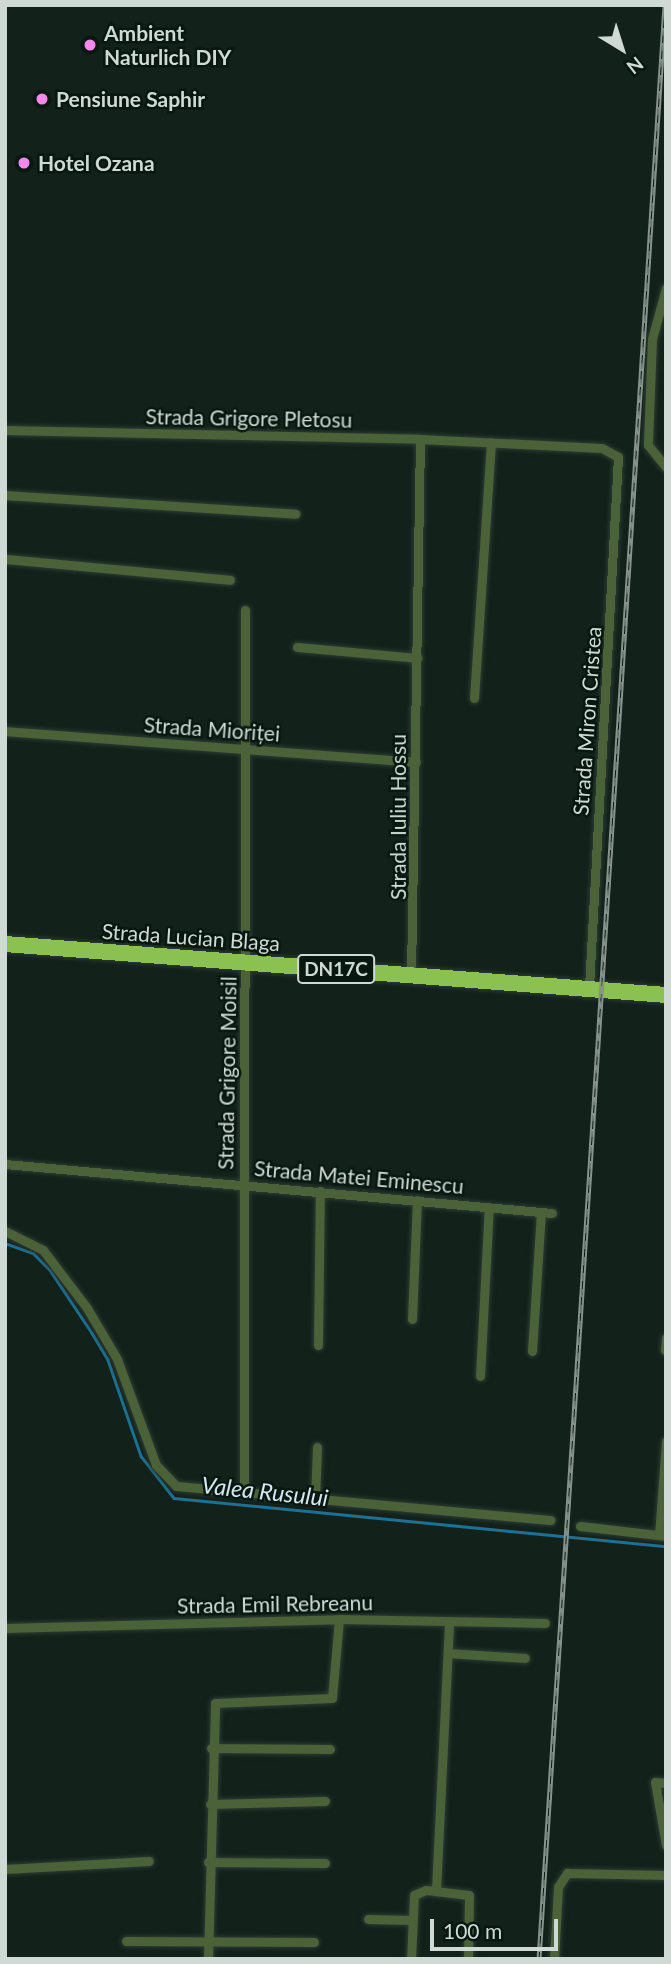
<!DOCTYPE html>
<meta charset="utf-8">
<style>
body{margin:0}
#map{position:relative;width:671px;height:1964px;overflow:hidden;background:#12211a;font-family:Lato,sans-serif}
div>[style]{position:absolute}
[style*='--x']{left:calc(var(--x)*1px);top:calc(var(--y)*1px);width:calc(var(--w)*1px);rotate:calc(var(--a)*1deg)}
.stream>*{height:2.5px;margin:-1.25px;padding:0 1.25px;transform-origin:1.25px;border-radius:1.25px;background:#1d7194}
.roads{filter:drop-shadow(0 0 2px #2d3b34) drop-shadow(0 0 2px #2d3b34)}
.street>*{height:9px;margin:-4.5px;padding:0 4.5px;transform-origin:4.5px;border-radius:4.5px;background:#4b6137}
.highway>*{height:16px;margin:-8px;padding:0 8px;transform-origin:8px;border-radius:8px;background:#8ac151}
.rail>*{height:5px;margin-top:-2.5px;transform-origin:0;background:repeating-linear-gradient(90deg,#081811 0 8px,#87938d 0 16px);box-sizing:border-box;border-block:2px solid #87938d}
.dots>*{width:19px;height:19px;translate:-50% -50%;box-sizing:border-box;border:4px solid #081811;border-radius:50%}
span{translate:-50% -50%;white-space:nowrap;text-align:center;line-height:1.15;-webkit-text-stroke:5px #081811;paint-order:stroke}
.shield-label span{padding:2px 5px;background:#081811;border:2px solid;border-radius:5px;-webkit-text-stroke-width:0}
.shield-label{font-size:19px;color:#d0dad5;font-weight:700}
.poi-label{font-size:21px;color:#d0dad5;font-weight:700}
.left{translate:0 -50%;text-align:left}
.street-label{font-size:21px;color:#d0dad5}
.water-label{font-size:23px;color:#d4e7f2;font-style:italic}
.frame{position:absolute;inset:0;border:7px solid #d0dad5;pointer-events:none}
.north{position:absolute;left:587px;top:14px;width:70px;height:70px;-webkit-text-stroke:5px #081811;paint-order:stroke;rotate:142deg;font-size:19px;font-weight:700;line-height:28px;text-align:center;color:#d0dad5}
.north::after{content:'';display:block;margin:auto;width:24px;height:32px;background:#d0dad5;clip-path:polygon(50% 0,100% 100%,50% 72%,0 100%)}
.scale{position:absolute;left:430px;top:1919px;width:128px;height:32px;box-sizing:border-box;border:4px solid #d0dad5;border-top:0;padding-left:9px;font-size:21px;line-height:24px;white-space:nowrap;color:#d0dad5;-webkit-text-stroke:5px #081811;paint-order:stroke}
</style>
<div id="map">
<div class="stream">
<i style="--x:5;--y:1243;--w:30;--a:20"></i>
<i style="--x:33;--y:1253;--w:24;--a:45"></i>
<i style="--x:50;--y:1270;--w:76;--a:56.3"></i>
<i style="--x:92;--y:1333;--w:31;--a:59"></i>
<i style="--x:108;--y:1360;--w:102;--a:71"></i>
<i style="--x:141;--y:1456;--w:53;--a:51.8"></i>
<i style="--x:174;--y:1498;--w:494;--a:5.6"></i>
</div>
<div class="roads">
<div class="street">
<i style="--x:666;--y:288;--w:53;--a:105.4"></i>
<i style="--x:652;--y:339;--w:106;--a:92.2"></i>
<i style="--x:648;--y:445;--w:28;--a:51"></i>
<i style="--x:5;--y:430;--w:415;--a:1.2"></i>
<i style="--x:420;--y:439;--w:182;--a:2.8"></i>
<i style="--x:602;--y:448;--w:18;--a:29"></i>
<i style="--x:618;--y:457;--w:532;--a:93.13"></i>
<i style="--x:5;--y:495;--w:291;--a:3.7"></i>
<i style="--x:5;--y:559;--w:226;--a:5.3"></i>
<i style="--x:297;--y:647;--w:121;--a:5.2"></i>
<i style="--x:474;--y:698;--w:256;--a:-86.2"></i>
<i style="--x:5;--y:731;--w:412;--a:4.3"></i>
<i style="--x:411;--y:975;--w:536;--a:-89.04"></i>
<i style="--x:5;--y:1164;--w:549;--a:5.12"></i>
<i style="--x:5;--y:1231;--w:42;--a:26.6"></i>
<i style="--x:43;--y:1250;--w:73;--a:52.8"></i>
<i style="--x:87;--y:1308;--w:59;--a:59.5"></i>
<i style="--x:117;--y:1359;--w:113;--a:69.8"></i>
<i style="--x:156;--y:1465;--w:29;--a:46"></i>
<i style="--x:176;--y:1486;--w:376;--a:5.2"></i>
<i style="--x:412;--y:1319;--w:119;--a:-87.6"></i>
<i style="--x:318;--y:1345;--w:154;--a:-89.3"></i>
<i style="--x:665;--y:1350;--w:12;--a:-85"></i>
<i style="--x:532;--y:1351;--w:139;--a:-86.3"></i>
<i style="--x:480;--y:1376;--w:169;--a:-87"></i>
<i style="--x:244;--y:1493;--w:883;--a:-89.94"></i>
<i style="--x:315;--y:1500;--w:53;--a:-87.8"></i>
<i style="--x:580;--y:1526;--w:87;--a:6.6"></i>
<i style="--x:659;--y:1535;--w:94;--a:-85.7"></i>
<i style="--x:5;--y:1628;--w:334;--a:-1.5"></i>
<i style="--x:339;--y:1619;--w:206;--a:1.1"></i>
<i style="--x:448;--y:1653;--w:77;--a:3.7"></i>
<i style="--x:211;--y:1748;--w:119;--a:0.5"></i>
<i style="--x:666;--y:1783;--w:11;--a:-175"></i>
<i style="--x:655;--y:1782;--w:64;--a:80.1"></i>
<i style="--x:210;--y:1804;--w:115;--a:-1.5"></i>
<i style="--x:208;--y:1862;--w:117;--a:0.5"></i>
<i style="--x:5;--y:1869;--w:144;--a:-3.2"></i>
<i style="--x:436;--y:1890;--w:268;--a:-87.2"></i>
<i style="--x:368;--y:1919;--w:44;--a:1.3"></i>
<i style="--x:126;--y:1941;--w:188;--a:0.3"></i>
<i style="--x:208;--y:1959;--w:256;--a:-88.4"></i>
<i style="--x:215;--y:1703;--w:117;--a:-2.4"></i>
<i style="--x:332;--y:1698;--w:79;--a:-84.9"></i>
<i style="--x:411;--y:1959;--w:64;--a:-87.3"></i>
<i style="--x:414;--y:1895;--w:13;--a:-23"></i>
<i style="--x:426;--y:1890;--w:43;--a:6.6"></i>
<i style="--x:469;--y:1895;--w:64;--a:90.9"></i>
<i style="--x:554;--y:1959;--w:72;--a:-86.8"></i>
<i style="--x:558;--y:1887;--w:17;--a:-57"></i>
<i style="--x:567;--y:1873;--w:99;--a:1.2"></i>
</div>
<div class="highway">
<i style="--x:5;--y:944;--w:663;--a:4.41"></i>
</div>
</div>
<div class="rail">
<i style="--x:539;--y:1959;--w:1958;--a:-86.31"></i>
</div>
<div class="dots">
<i style="left:90px;top:45px;background:#f788eb"></i>
<i style="left:42px;top:99px;background:#f788eb"></i>
<i style="left:24px;top:163px;background:#f788eb"></i>
</div>
<div class="shield-label">
<span style="left:336px;top:969px">DN17C</span>
</div>
<div class="poi-label">
<span class="left" style="left:104px;top:45px">Ambient<br>Naturlich DIY</span>
<span class="left" style="left:56px;top:99px">Pensiune Saphir</span>
<span class="left" style="left:38px;top:163px">Hotel Ozana</span>
</div>
<div class="street-label">
<span style="left:249px;top:418px;rotate:1deg">Strada Grigore Pletosu</span>
<span style="left:587px;top:721px;rotate:-86deg">Strada Miron Cristea</span>
<span style="left:212px;top:729px;rotate:4deg">Strada Mioriței</span>
<span style="left:398px;top:817px;rotate:-90deg">Strada Iuliu Hossu</span>
<span style="left:191px;top:937px;rotate:4deg">Strada Lucian Blaga</span>
<span style="left:227px;top:1073px;rotate:-89deg">Strada Grigore Moisil</span>
<span style="left:359px;top:1177px;rotate:5deg">Strada Matei Eminescu</span>
<span style="left:275px;top:1604px;rotate:-1deg">Strada Emil Rebreanu</span>
</div>
<div class="water-label">
<span style="left:265px;top:1491px;rotate:6deg">Valea Rusului</span>
</div>
<div class="frame"></div>
<div class="north">N</div>
<div class="scale">100 m</div>
</div>
